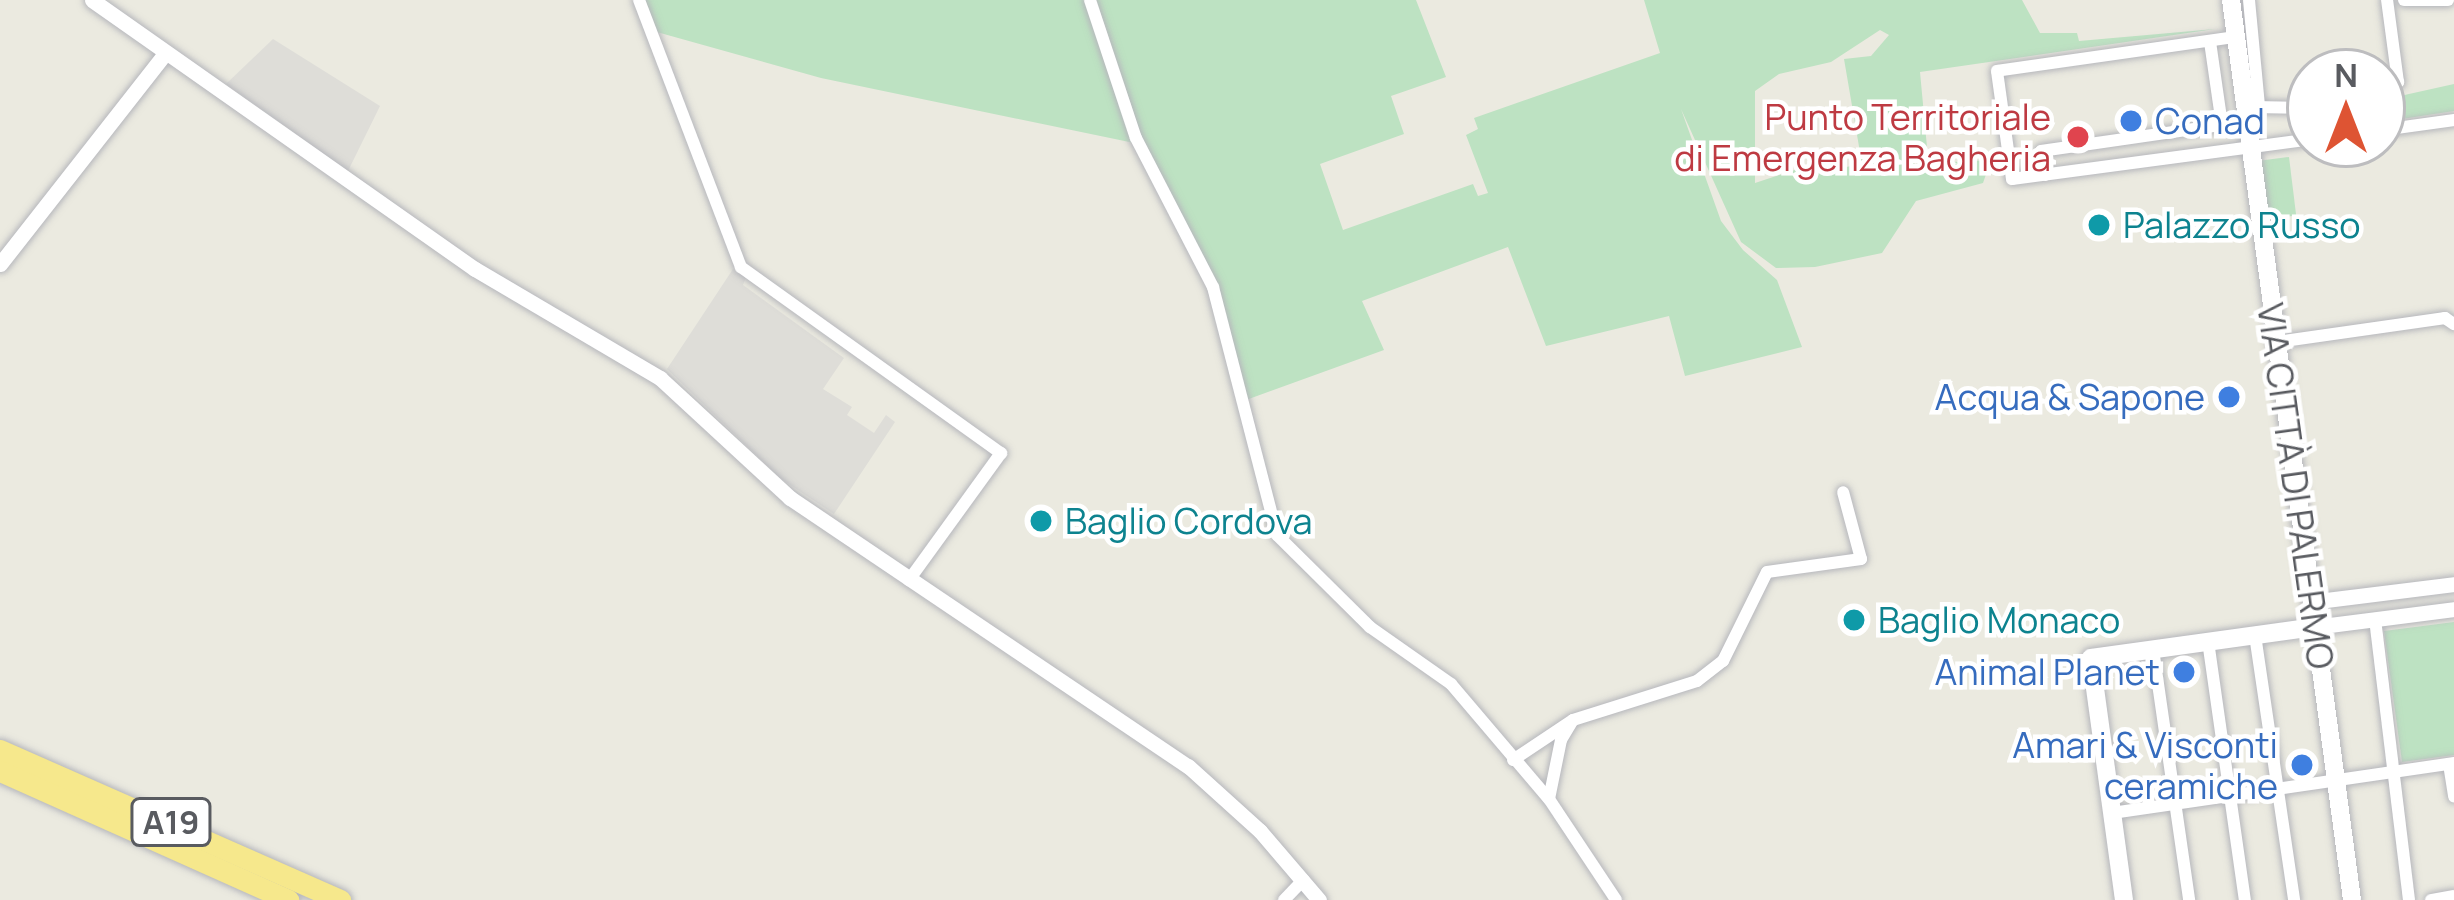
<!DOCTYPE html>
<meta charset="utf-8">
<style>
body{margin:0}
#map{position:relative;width:2454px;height:900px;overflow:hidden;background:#ebeae0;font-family:Manrope,sans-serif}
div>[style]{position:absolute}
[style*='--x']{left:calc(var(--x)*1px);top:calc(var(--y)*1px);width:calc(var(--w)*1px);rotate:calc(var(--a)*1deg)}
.industrial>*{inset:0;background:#deddd8}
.green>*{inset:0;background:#bde2c2;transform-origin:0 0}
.roads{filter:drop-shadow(0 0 3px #b6b7bc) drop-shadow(0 0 3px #b6b7bc)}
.minor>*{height:12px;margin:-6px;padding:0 6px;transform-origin:6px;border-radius:6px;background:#fff}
.tertiary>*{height:15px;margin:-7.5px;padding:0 7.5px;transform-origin:7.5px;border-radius:7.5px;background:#fff}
.secondary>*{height:18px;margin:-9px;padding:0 9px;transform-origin:9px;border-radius:9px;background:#fff}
.motorway>*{height:21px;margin:-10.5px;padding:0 10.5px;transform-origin:10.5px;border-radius:10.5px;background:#f6e88c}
.dots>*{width:33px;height:33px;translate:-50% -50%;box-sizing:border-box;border:6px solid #fff;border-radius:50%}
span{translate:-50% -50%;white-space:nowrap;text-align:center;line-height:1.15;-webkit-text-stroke:9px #fff;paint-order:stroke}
.shield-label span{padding:3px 9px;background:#fff;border:3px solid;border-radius:9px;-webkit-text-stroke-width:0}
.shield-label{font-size:33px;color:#595b60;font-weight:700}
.health-label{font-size:36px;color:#be3a42}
.right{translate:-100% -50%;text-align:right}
.shop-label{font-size:36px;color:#366cbe}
.left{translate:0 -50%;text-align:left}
.culture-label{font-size:36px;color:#0d838f}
.street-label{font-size:36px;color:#595b60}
.north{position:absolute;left:2286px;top:48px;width:120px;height:120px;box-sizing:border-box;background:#fff;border:3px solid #bdbdbf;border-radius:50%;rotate:0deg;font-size:33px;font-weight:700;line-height:48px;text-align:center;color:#595b60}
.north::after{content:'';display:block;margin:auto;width:42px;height:54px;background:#de5433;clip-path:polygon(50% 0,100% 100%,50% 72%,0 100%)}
</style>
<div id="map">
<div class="industrial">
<i style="clip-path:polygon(273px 39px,380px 106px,348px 171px,226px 84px)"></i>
<i style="clip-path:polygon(733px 269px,746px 277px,743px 285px,844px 358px,823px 389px,852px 407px,847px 415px,874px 433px,886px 415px,895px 422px,834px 514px,780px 478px,667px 369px)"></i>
</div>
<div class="green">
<i style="clip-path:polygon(evenodd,639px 0,1416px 0,1446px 77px,1391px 96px,1404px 134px,1320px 164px,1343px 230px,1473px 184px,1478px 196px,1488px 193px,1466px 135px,1478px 129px,1474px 118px,1660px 53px,1644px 0,2022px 0,2040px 33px,2077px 33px,2079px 41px,2215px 29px,1920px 72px,1927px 147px,1912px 149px,1914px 164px,1991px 160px,1983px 183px,1916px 201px,1882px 253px,1815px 267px,1776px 268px,1741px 242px,1681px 109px,1721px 221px,1743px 250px,1777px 280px,1802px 347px,1685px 376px,1669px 316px,1546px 346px,1508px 247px,1362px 301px,1384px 350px,1246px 400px,1213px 287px,1139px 144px,821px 78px,646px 29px,639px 0,1880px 30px,1889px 35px,1871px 56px,1844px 59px,1862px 164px,1825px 171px,1822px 161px,1755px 183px,1755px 91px,1779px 74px,1831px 62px,1880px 30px)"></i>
<i style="clip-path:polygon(2454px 84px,2454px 111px,2382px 122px,2382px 100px)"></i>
<i style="left:2289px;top:157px;width:59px;height:28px;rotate:83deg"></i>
<i style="clip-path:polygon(2454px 622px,2454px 755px,2402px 762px,2384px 631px)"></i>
</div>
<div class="roads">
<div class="minor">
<i style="--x:639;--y:0;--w:286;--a:69.1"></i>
<i style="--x:741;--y:267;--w:320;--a:35.6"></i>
<i style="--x:1001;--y:453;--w:157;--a:125.9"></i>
<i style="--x:1090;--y:0;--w:145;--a:71.6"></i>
<i style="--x:1136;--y:138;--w:168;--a:62.7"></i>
<i style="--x:1213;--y:287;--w:256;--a:75.5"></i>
<i style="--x:1277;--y:535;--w:131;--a:44.7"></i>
<i style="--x:1370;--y:627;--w:99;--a:35.1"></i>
<i style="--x:1451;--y:684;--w:151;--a:49.6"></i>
<i style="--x:1549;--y:799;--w:121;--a:56.4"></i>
<i style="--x:2249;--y:0;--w:105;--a:84.6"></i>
<i style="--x:2404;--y:0;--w:44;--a:0"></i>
<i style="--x:2235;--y:37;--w:240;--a:171.9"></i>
<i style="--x:1997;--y:71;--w:109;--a:82.1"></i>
<i style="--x:2012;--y:179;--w:301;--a:-7.6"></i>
<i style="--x:2382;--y:95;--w:21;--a:-39"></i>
<i style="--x:2398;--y:82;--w:83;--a:-97.6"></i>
<i style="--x:2253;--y:107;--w:57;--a:1"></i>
<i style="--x:2382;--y:130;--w:73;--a:-7.9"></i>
<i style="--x:2045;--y:175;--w:24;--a:-99"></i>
<i style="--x:2041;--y:151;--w:183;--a:-8.2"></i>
<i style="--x:2222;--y:125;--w:84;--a:-98.2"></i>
<i style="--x:2277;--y:342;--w:170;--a:-8.1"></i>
<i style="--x:2445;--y:318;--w:11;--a:34"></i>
<i style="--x:2375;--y:619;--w:283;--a:83.1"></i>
<i style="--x:2255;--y:635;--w:268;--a:81.6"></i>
<i style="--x:2208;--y:641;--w:262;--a:81.9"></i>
<i style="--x:2153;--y:649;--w:254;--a:81.8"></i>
<i style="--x:1573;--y:720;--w:130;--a:-17.5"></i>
<i style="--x:1697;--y:681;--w:33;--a:-38"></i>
<i style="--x:1723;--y:661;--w:99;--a:-63.7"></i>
<i style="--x:1767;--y:572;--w:95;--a:-7.9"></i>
<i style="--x:1861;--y:559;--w:69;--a:-105"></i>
<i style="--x:1513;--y:760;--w:72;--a:-33.7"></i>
<i style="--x:1573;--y:720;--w:23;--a:121"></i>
<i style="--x:1561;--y:740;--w:60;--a:101.5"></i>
<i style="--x:2449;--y:764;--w:33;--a:81"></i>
<i style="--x:2112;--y:813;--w:346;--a:-8.3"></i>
<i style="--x:1284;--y:900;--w:28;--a:-46"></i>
<i style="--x:2431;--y:900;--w:23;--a:-10"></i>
</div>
<div class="tertiary">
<i style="--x:92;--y:0;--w:468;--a:35.1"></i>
<i style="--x:475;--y:269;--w:215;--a:30.5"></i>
<i style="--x:660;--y:378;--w:177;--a:42.7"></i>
<i style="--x:790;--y:498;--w:480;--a:34"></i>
<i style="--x:1188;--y:766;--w:97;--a:42.1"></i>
<i style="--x:1260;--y:831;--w:91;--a:49.5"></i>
<i style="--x:0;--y:264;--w:266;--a:-51.9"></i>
<i style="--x:2310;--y:602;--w:145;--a:-7.1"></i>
<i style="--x:2314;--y:627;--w:141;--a:-7.3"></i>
</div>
<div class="secondary">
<i style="--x:2231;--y:0;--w:908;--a:82.34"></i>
<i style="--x:2124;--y:900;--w:244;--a:-97.8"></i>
<i style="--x:2091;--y:658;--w:225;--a:-7.9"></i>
</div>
<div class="motorway">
<i style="--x:0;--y:750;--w:372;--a:23.8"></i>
<i style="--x:0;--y:771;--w:316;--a:24.1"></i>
</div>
</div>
<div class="dots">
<i style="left:2131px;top:121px;background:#3f7fe0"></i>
<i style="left:2078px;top:137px;background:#e0444e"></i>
<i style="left:2099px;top:225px;background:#0f9aa8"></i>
<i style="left:2229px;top:397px;background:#3f7fe0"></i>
<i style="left:1041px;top:521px;background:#0f9aa8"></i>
<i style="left:1854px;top:620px;background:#0f9aa8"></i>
<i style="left:2184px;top:672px;background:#3f7fe0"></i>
<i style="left:2302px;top:765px;background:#3f7fe0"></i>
</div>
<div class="shield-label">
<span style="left:171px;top:822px">A19</span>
</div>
<div class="health-label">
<span class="right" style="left:2051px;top:137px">Punto Territoriale<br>di Emergenza Bagheria</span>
</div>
<div class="shop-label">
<span class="left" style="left:2155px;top:121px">Conad</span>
<span class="right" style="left:2205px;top:397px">Acqua &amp; Sapone</span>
<span class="right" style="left:2160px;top:672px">Animal Planet</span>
<span class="right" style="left:2278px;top:765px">Amari &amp; Visconti<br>ceramiche</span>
</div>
<div class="culture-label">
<span class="left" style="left:2123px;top:225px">Palazzo Russo</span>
<span class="left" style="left:1065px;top:521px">Baglio Cordova</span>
<span class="left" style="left:1878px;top:620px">Baglio Monaco</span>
</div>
<div class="street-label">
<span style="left:2296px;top:486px;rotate:82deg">VIA CITTÀ DI PALERMO</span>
</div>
<div class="north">N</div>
</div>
